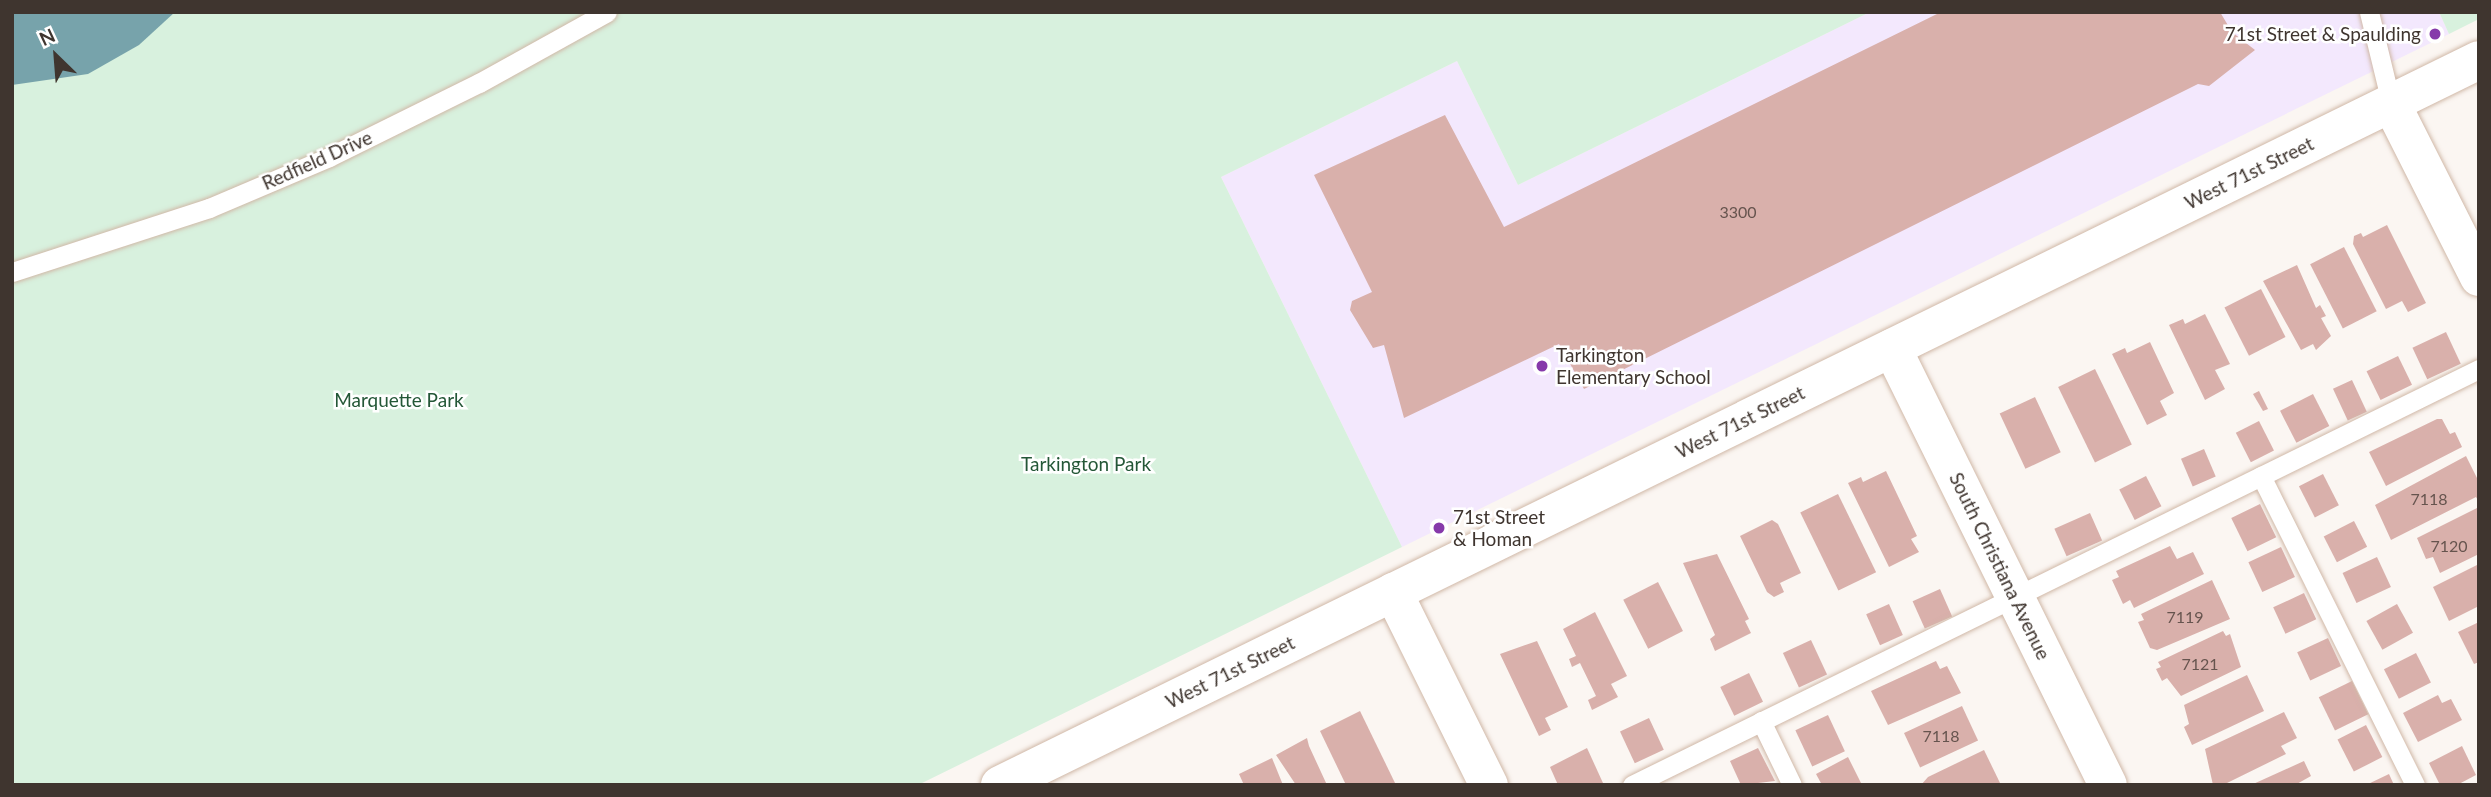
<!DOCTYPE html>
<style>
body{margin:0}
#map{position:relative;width:2491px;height:797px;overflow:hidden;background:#fbf6f2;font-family:Lato,sans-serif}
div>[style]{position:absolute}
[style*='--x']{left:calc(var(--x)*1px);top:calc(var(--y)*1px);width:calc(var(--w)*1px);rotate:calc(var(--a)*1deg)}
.education>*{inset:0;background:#f3e8fd}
.green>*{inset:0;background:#d8f1de}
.water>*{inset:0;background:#77a3ab}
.building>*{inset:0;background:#d9b0ab;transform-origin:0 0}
.roads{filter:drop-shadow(0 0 2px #d0b8a7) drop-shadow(0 0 2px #d0b8a7)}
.service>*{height:19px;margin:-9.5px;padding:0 9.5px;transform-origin:9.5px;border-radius:9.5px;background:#fff}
.minor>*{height:38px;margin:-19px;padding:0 19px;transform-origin:19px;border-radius:19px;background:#fff}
.secondary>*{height:38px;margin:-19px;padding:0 19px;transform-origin:19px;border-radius:19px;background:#fff}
.dots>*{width:19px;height:19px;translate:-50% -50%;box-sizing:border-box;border:4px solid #fff;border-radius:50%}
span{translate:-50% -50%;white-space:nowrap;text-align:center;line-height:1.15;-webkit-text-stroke:5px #fff;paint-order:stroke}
.number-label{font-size:16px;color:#66544e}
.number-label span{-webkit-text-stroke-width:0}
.poi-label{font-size:19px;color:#3f352f}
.right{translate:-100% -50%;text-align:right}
.left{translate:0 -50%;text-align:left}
.street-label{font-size:19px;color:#3f352f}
.park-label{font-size:19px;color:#245737}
.frame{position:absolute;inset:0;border:14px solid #3f352f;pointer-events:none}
.north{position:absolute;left:21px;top:21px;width:70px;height:70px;-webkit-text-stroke:5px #fff;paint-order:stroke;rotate:335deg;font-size:19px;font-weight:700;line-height:28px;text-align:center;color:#3f352f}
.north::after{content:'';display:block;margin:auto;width:24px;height:32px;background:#3f352f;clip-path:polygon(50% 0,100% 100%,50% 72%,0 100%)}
</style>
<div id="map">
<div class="education">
<i style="clip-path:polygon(1870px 12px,2439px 12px,2449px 34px,1402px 547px,1221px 177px,1457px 61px,1518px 185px)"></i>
</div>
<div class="green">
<i style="clip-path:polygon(12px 12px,1870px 12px,1518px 185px,1457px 61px,1221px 177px,1402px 547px,918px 785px,12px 785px)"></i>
<i style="clip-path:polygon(2439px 12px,2479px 12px,2479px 19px,2449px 34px)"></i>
</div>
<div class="water">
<i style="clip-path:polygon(12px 12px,175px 12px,139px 45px,88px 74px,12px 85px)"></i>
</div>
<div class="building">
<i style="clip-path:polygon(1941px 12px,2220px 12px,2232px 32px,2255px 50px,2209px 86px,2198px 84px,1584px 389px,1559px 344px,1404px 418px,1384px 345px,1373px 348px,1350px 310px,1352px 301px,1372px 292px,1314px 175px,1445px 115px,1504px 227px)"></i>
<i style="clip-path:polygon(2387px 225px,2426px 303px,2408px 312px,2402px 301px,2386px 309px,2353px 244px,2354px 236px,2361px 233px,2363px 237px)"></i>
<i style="left:2344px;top:247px;width:72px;height:38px;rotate:63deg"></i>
<i style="clip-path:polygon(2297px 265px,2316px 308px,2320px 305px,2326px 316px,2321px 318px,2331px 336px,2316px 350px,2313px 344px,2301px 350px,2263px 281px)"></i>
<i style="left:2261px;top:289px;width:54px;height:41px;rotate:63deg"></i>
<i style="clip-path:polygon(2205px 314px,2230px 364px,2215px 370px,2225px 389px,2205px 400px,2169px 325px,2183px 319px,2185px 324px)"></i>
<i style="left:2446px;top:332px;width:35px;height:37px;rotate:65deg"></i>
<i style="clip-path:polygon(2150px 342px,2174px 393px,2160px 401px,2167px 415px,2147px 425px,2112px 354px,2125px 348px,2127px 353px)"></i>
<i style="left:2398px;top:356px;width:32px;height:35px;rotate:64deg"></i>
<i style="left:2095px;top:369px;width:84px;height:41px;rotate:64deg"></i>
<i style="left:2352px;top:380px;width:35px;height:21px;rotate:65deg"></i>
<i style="clip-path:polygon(2259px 391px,2268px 409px,2263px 411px,2253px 394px)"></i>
<i style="left:2313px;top:394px;width:36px;height:37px;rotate:63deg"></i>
<i style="left:2035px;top:397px;width:61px;height:39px;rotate:65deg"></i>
<i style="clip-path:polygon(2437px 419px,2442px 419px,2450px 434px,2455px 432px,2462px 447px,2386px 486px,2369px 452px)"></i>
<i style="left:2259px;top:421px;width:33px;height:26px;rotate:63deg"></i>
<i style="left:2204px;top:449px;width:30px;height:25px;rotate:67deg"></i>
<i style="clip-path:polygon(2466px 456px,2479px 482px,2479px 502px,2476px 497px,2391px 540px,2375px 505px)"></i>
<i style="clip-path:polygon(1886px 471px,1917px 536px,1911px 539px,1919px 552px,1889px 567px,1848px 483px,1861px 477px,1863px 482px)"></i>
<i style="left:2323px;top:474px;width:35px;height:27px;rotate:63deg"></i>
<i style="left:2146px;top:476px;width:34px;height:30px;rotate:63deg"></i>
<i style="left:1838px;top:494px;width:87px;height:42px;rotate:64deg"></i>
<i style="left:2260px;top:504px;width:37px;height:32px;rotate:64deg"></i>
<i style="clip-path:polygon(2479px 507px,2479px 554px,2440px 573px,2433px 557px,2426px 559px,2417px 538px)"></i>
<i style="left:2090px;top:513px;width:30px;height:39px;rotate:66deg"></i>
<i style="clip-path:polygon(1772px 520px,1778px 524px,1801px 573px,1780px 583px,1784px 592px,1774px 597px,1767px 592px,1740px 536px)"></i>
<i style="left:2354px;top:521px;width:29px;height:34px;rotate:63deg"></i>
<i style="clip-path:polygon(2170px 546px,2177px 559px,2193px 552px,2204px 574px,2134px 608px,2130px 600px,2123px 604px,2112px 580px,2119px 577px,2116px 571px)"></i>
<i style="left:2281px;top:547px;width:33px;height:36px;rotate:65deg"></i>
<i style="clip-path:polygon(1717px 554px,1749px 619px,1745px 621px,1751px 633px,1715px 651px,1710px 639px,1715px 635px,1683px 563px)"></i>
<i style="left:2377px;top:557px;width:33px;height:38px;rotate:65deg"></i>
<i style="clip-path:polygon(2479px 564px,2479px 606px,2449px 621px,2433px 587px)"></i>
<i style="clip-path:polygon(2212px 580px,2230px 619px,2157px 650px,2150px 648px,2138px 622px,2144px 620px,2141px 614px)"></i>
<i style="left:1658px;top:582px;width:55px;height:39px;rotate:63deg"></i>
<i style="left:1940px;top:589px;width:30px;height:30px;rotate:66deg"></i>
<i style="left:2304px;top:593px;width:29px;height:34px;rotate:65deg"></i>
<i style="left:1889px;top:604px;width:34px;height:25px;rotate:66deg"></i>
<i style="left:2397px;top:604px;width:33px;height:35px;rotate:61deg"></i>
<i style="clip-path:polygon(1595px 612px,1627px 676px,1611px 684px,1618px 697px,1592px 710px,1588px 700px,1596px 696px,1580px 663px,1572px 667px,1569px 659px,1576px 656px,1563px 629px)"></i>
<i style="clip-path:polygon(2479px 622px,2479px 662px,2474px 664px,2458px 632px)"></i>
<i style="clip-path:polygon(2223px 631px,2226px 636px,2230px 634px,2241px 667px,2181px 696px,2167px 678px,2162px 681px,2156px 669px,2161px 667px,2158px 662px)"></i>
<i style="left:2328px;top:638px;width:31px;height:34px;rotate:65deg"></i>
<i style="left:1811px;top:640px;width:38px;height:31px;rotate:65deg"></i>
<i style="clip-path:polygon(1537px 641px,1568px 707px,1545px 718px,1551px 730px,1539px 736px,1500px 654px)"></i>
<i style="left:2416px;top:653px;width:33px;height:36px;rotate:63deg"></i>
<i style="clip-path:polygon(1936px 661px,1940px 669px,1947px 666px,1961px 693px,1888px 725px,1871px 691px)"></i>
<i style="left:1749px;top:673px;width:32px;height:32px;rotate:64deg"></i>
<i style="clip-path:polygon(2247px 675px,2264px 711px,2192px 745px,2184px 727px,2189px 724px,2184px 705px)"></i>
<i style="left:2352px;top:681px;width:37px;height:37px;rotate:64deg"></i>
<i style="clip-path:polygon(2438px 695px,2442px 703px,2451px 699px,2462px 720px,2418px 742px,2403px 713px)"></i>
<i style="left:1962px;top:706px;width:38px;height:64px;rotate:65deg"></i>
<i style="clip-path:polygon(1360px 711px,1396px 785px,1346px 785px,1320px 731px)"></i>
<i style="clip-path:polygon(2284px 712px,2297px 738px,2281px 746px,2286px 754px,2225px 784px,2213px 785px,2205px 749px)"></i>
<i style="left:1828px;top:715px;width:40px;height:36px;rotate:65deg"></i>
<i style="left:1649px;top:718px;width:35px;height:32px;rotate:65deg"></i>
<i style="left:2366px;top:725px;width:36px;height:32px;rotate:63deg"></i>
<i style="clip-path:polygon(1307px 738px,1309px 746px,1327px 785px,1296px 785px,1276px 755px)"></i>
<i style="clip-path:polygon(2462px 746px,2476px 775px,2457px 785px,2440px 785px,2429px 763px)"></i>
<i style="clip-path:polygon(1587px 748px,1603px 783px,1558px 785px,1550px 767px)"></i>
<i style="clip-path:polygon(1758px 748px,1775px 781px,1741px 785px,1730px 761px)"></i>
<i style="clip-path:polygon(1984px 750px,2001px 785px,1921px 785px,1928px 777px)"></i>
<i style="clip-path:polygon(1848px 757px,1862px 785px,1822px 785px,1816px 774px)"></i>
<i style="clip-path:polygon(1272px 758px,1283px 785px,1244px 785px,1239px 774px)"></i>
<i style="clip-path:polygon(2304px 761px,2311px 776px,2295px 785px,2251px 785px)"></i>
<i style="clip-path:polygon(2389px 774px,2394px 785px,2366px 785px)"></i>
</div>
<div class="roads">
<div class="service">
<i style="--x:2369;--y:12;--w:94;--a:76.4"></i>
<i style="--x:12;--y:272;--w:207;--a:-18"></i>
<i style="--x:209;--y:208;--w:130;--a:-23"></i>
<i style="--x:329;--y:157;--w:167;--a:-26.3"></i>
<i style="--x:479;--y:83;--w:146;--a:-29"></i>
<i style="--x:2261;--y:476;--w:345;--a:63.5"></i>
<i style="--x:1761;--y:721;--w:71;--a:64.2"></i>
<i style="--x:1632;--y:785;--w:944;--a:-26.16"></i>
</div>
<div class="minor">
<i style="--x:2391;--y:103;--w:195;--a:63.2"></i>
<i style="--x:1892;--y:348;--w:487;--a:63.7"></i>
<i style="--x:1393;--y:592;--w:216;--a:63.6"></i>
</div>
<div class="secondary">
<i style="--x:1000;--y:785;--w:1647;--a:-26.11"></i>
</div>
</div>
<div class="dots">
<i style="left:2435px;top:34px;background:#8639aa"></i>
<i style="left:1542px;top:366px;background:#8639aa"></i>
<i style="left:1439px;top:528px;background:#8639aa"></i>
</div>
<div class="number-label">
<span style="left:1738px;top:212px">3300</span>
<span style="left:2429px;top:499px">7118</span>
<span style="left:2449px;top:546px">7120</span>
<span style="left:2185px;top:617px">7119</span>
<span style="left:2200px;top:664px">7121</span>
<span style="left:1941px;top:736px">7118</span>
</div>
<div class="poi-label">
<span class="right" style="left:2421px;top:34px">71st Street &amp; Spaulding</span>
<span class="left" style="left:1556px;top:366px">Tarkington<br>Elementary School</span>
<span class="left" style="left:1453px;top:528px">71st Street<br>&amp; Homan</span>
</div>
<div class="street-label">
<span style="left:317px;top:160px;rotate:-24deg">Redfield Drive</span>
<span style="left:2249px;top:173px;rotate:-26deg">West 71st Street</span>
<span style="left:1740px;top:422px;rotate:-26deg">West 71st Street</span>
<span style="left:2000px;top:566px;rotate:64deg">South Christiana Avenue</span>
<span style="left:1230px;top:672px;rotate:-26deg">West 71st Street</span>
</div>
<div class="park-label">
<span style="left:399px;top:400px">Marquette Park</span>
<span style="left:1086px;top:464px">Tarkington Park</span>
</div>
<div class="frame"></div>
<div class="north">N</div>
</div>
